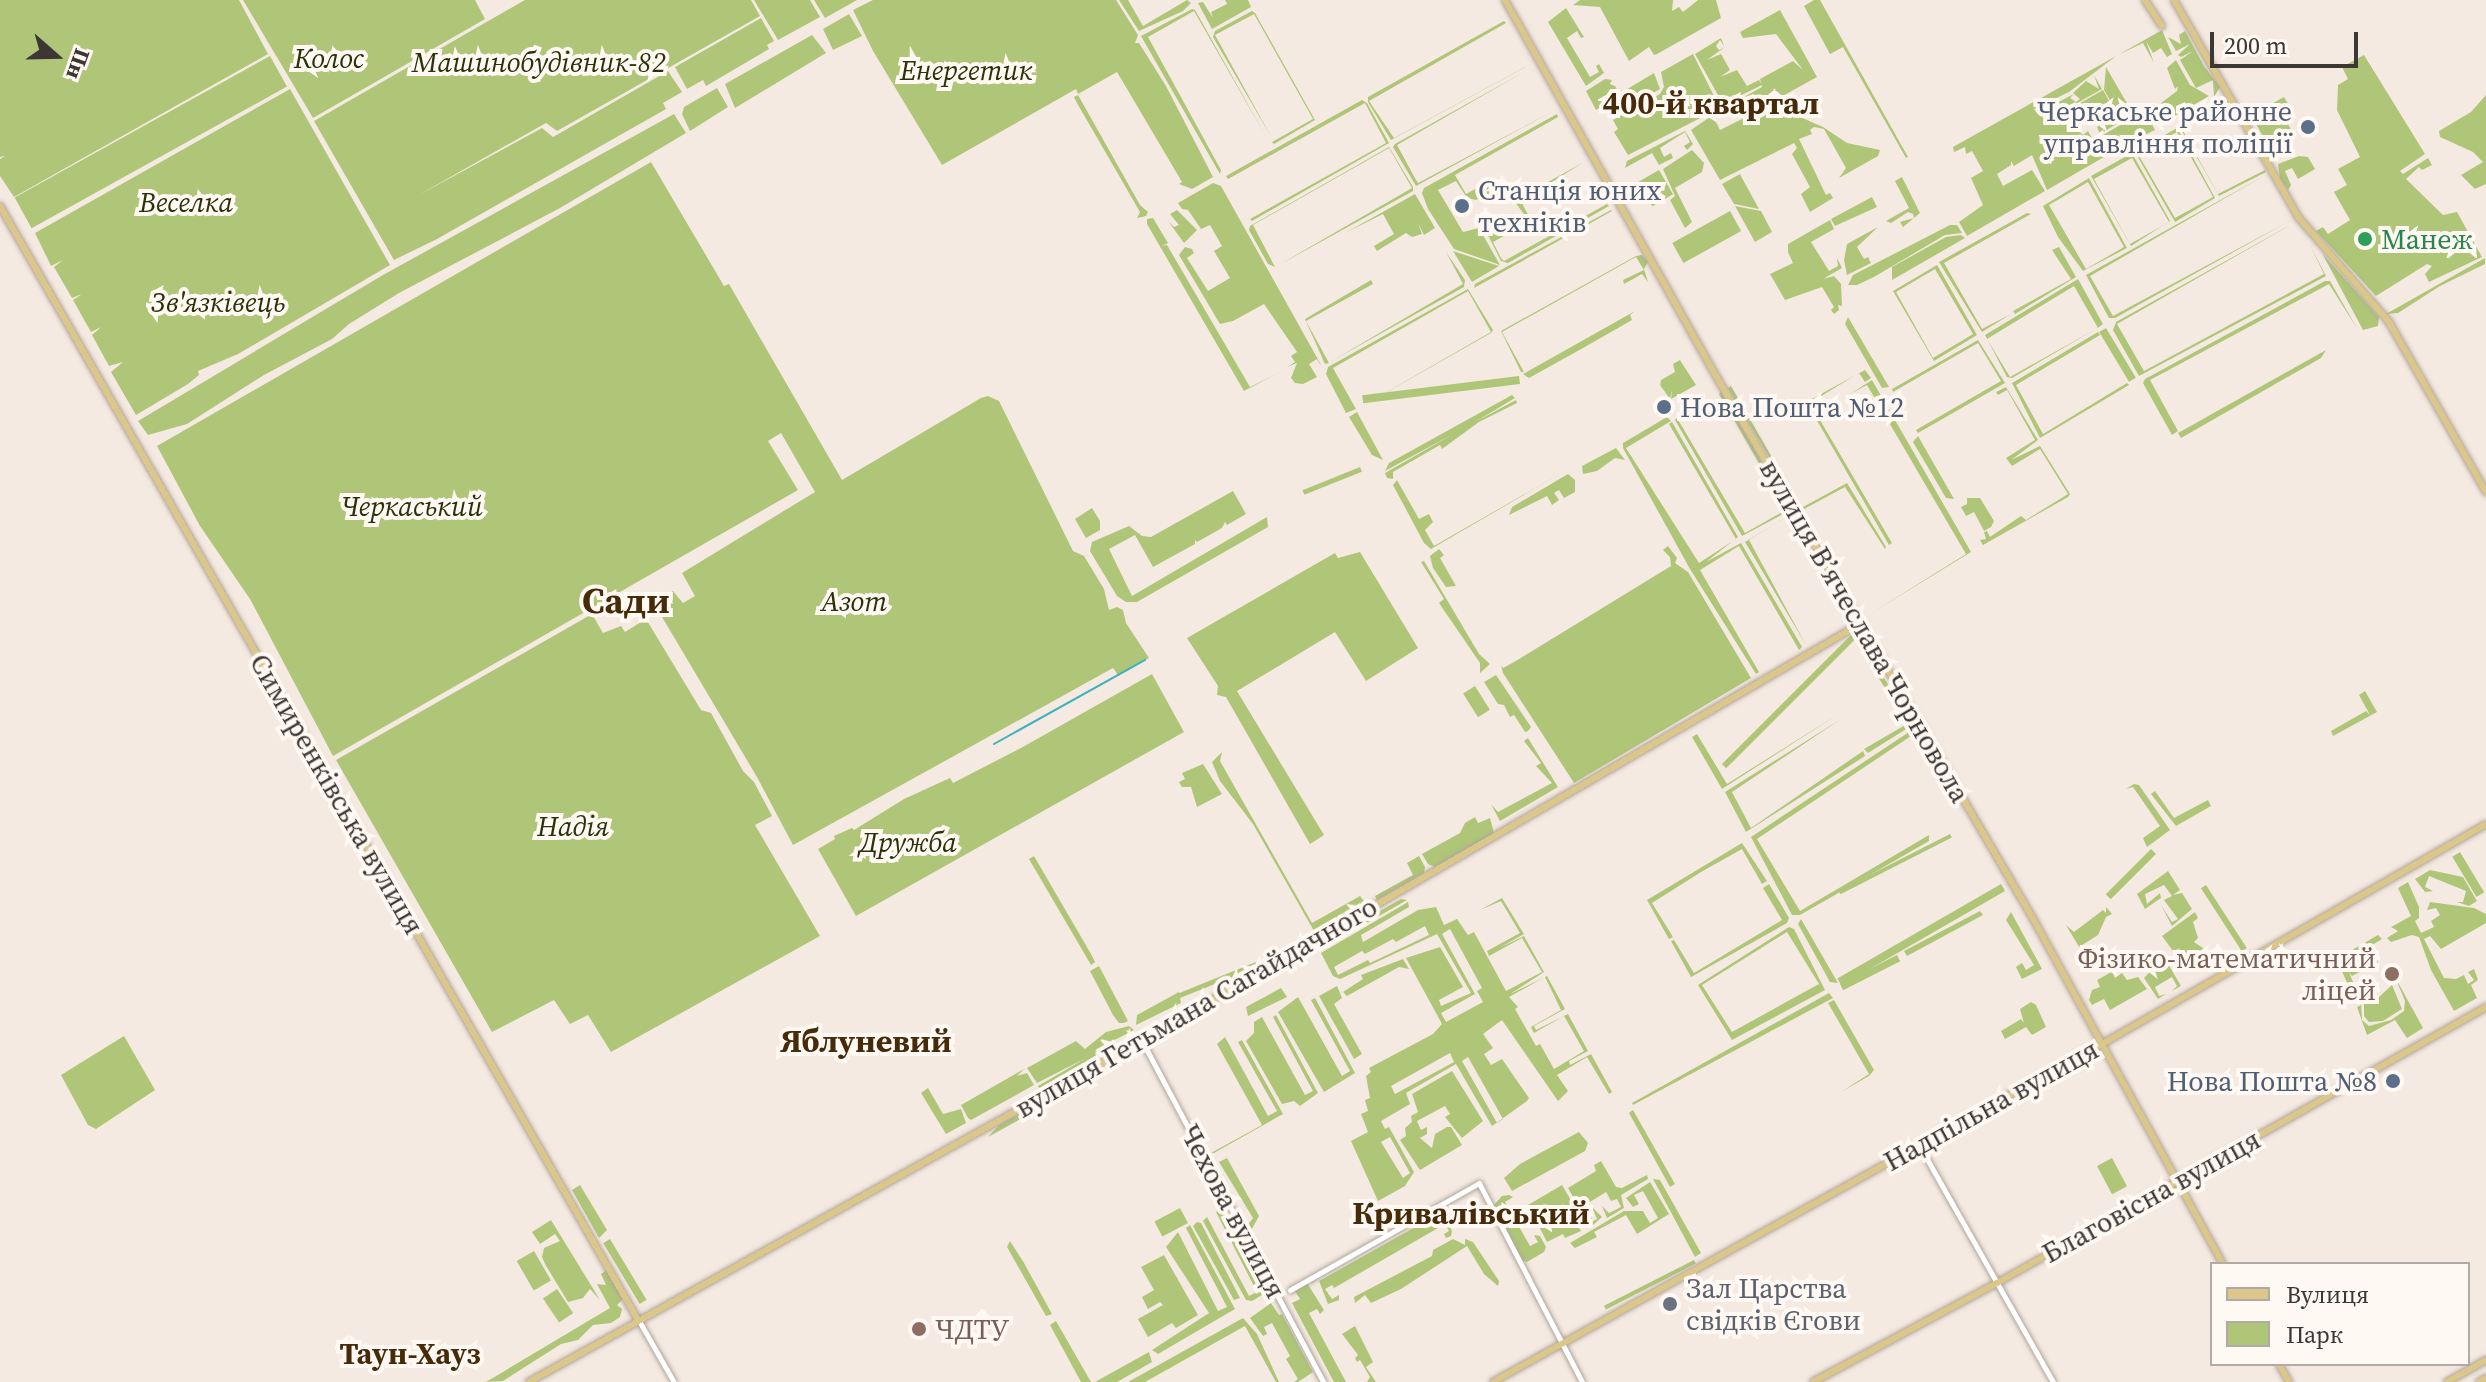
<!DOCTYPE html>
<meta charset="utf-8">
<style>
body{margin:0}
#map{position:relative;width:2486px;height:1382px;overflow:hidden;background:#f5eae1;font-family:"Source Serif 4",serif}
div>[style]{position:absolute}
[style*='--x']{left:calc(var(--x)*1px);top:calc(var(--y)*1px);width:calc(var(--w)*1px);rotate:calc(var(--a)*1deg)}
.green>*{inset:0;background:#afc678;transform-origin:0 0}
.stream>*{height:2px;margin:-1px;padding:0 1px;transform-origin:1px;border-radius:1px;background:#3eb2bd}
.roads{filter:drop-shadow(0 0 2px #b0a59c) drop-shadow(0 0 2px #b0a59c)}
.minor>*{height:5px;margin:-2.5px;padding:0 2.5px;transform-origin:2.5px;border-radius:2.5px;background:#fff}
.major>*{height:6px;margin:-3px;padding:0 3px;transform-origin:3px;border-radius:3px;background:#dbc78a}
.dots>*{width:22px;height:22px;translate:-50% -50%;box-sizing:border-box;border:4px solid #fff8f3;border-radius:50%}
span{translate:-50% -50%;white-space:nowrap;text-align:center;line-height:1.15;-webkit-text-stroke:8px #fff8f3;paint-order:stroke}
.park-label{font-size:28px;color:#29330a;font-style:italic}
.service-label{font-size:28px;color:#4e5e75}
.right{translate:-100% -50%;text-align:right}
.left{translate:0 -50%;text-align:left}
.leisure-label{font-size:28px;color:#27864d}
.street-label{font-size:28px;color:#3c3734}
.education-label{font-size:28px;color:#785e54}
.worship-label{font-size:28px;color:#5b616d}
.neighbourhood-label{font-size:30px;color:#462b0b;font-weight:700}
.quarter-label{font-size:32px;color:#462b0b;font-weight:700}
.district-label{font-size:36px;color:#462b0b;font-weight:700}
.legend{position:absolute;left:2210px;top:1262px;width:260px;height:104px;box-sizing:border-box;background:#fff8f3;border:2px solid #b1aba7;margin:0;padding:10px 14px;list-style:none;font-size:24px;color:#3c3734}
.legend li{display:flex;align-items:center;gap:16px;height:40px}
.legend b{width:40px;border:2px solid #b1aba7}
.north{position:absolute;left:16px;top:16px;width:80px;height:80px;-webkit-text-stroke:6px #fff8f3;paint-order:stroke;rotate:110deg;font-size:22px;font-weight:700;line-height:32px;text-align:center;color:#3c3734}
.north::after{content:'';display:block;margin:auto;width:28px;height:36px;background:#3c3734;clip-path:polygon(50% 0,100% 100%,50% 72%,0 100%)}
.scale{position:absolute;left:2210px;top:32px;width:148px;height:36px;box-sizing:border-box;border:4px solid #3c3734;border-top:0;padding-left:10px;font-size:24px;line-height:28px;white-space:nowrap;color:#3c3734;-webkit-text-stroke:6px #fff8f3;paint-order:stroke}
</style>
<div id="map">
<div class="green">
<i style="clip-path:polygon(0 0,239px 0,268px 54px,14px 197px,0 176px,0 159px,5px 156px,0 157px)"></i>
<i style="clip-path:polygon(243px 0,475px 0,485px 19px,313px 118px)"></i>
<i style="clip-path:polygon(525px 0,751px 0,760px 16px,557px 131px,546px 123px,417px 196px,542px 128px,553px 137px,668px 71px,682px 92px,663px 103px,666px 109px,437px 239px,394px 260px,314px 121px)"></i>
<i style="clip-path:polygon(754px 0,810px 0,820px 17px,778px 40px)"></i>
<i style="clip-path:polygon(814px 0,857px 0,825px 18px)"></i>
<i style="clip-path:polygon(873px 0,1116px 0,1138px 35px,1135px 43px,1139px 43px,1166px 86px,1213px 177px,1192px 189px,1179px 184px,1182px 182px,1117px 72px,1078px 94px,1076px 89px,942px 165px,873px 51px,853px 10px)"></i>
<i style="clip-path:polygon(1119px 0,1128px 0,1143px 26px,1187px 0,1191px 3px,1183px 11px,1139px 31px)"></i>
<i style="clip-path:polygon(1225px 0,1248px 0,1251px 7px,1212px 29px,1198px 3px,1203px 2px,1213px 18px,1211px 12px,1227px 4px)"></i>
<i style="clip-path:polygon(1580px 0,1673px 0,1672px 11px,1679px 7px,1683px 12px,1698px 0,1716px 0,1721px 18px,1657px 54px,1654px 55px,1649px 47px,1629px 61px,1600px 7px,1573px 5px)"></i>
<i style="clip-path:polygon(1814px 0,1820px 0,1908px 157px,1906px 158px,1843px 47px,1830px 54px,1804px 6px)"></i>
<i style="clip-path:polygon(1566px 8px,1584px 37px,1581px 38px,1577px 31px,1567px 38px,1590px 77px,1599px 72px,1596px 66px,1599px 64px,1604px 73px,1586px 86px,1548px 22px)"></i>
<i style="clip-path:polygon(1192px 9px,1195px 10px,1269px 142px,1194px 11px,1148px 37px,1221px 170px,1220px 174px,1141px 36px)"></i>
<i style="clip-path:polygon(1780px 10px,1817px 77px,1777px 99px,1775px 106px,1823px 127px,1847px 143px,1880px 150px,1878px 156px,1839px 178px,1846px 168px,1824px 129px,1814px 127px,1810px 130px,1812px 134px,1799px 139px,1826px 195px,1830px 193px,1833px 198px,1843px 192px,1810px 212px,1801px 194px,1810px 187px,1792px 154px,1797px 148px,1794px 143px,1720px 180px,1691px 130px,1720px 110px,1722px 113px,1714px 118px,1720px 130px,1754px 113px,1747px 99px,1726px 107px,1762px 87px,1760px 79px,1793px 61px,1803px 70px,1776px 34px,1743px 38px,1740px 32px)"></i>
<i style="clip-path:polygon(1252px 11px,1255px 13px,1315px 120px,1274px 144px,1272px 142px,1313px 119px,1254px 14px,1215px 35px,1273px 140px,1213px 37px,1215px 31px)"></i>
<i style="clip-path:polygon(849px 14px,862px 36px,833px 50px,823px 29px)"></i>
<i style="clip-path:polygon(761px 18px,774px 41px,767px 45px,769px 49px,706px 86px,703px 80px,687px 89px,675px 67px)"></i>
<i style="clip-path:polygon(1504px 21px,1506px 23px,1369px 101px,1394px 138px,1529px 65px,1391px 140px,1368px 102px,1368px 97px)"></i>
<i style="clip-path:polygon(2162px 30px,2172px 54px,2167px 57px,2161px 48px,2153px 53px,2146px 41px,2154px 63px,2143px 43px,2118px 55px)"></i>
<i style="clip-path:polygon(2185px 31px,2204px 66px,2220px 87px,2214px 97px,2213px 80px,2196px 88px,2180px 60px,2193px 51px,2181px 57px,2178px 55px,2190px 44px,2176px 51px,2168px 37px,2181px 44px,2179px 35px)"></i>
<i style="clip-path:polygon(812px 35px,826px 53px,735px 108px,725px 84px)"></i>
<i style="clip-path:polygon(1721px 38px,1724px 46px,1720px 40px,1716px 46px,1719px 50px,1725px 47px,1707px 60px,1721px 54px,1730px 70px,1720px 77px,1737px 70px,1747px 86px,1759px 80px,1762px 85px,1723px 104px,1695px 54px)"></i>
<i style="clip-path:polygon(1693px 54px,1720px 108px,1628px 155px,1614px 132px,1618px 129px,1613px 120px,1660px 94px,1664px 87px,1661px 72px)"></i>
<i style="clip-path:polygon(2364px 55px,2425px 154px,2400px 171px,2403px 174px,2428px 158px,2432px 165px,2422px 170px,2419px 167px,2406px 179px,2443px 215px,2457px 212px,2482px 257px,2429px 282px,2425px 274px,2432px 266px,2427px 264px,2376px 296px,2316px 231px,2323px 227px,2328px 234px,2350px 220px,2334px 192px,2347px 185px,2338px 169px,2360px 157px,2337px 110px,2338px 85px,2348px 79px,2342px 67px)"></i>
<i style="left:270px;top:56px;width:35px;height:292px;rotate:61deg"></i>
<i style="clip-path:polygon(2116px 56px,2069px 92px,2034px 109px,2037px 113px,2074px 94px,2070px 98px,2076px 102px,2080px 99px,2073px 93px,2086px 81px,2099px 89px,2094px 75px,2102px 89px,2049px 119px,2045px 114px,2053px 129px,2049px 121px,2103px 90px,2116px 113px,2108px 119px,2118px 116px,2120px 122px,2100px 134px,2097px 127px,2106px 120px,2099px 124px,2093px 114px,2085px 117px,2082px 113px,2084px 118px,2075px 127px,2083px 135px,2088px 131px,2092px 138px,2082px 144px,2079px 141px,2072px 146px,2073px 150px,2065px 151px,2068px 155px,2095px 139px,2104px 157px,2047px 190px,2032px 155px,2014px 166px,2011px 161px,2011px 165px,1997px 174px,2003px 186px,2032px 170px,2045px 191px,1967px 236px,1959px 222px,1983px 205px,1971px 178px,1983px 171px,1972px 151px,1966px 154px,1965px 147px,1954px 152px,1953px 147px)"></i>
<i style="clip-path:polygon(2176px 60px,2190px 85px,2209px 96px,2171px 118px,2161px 103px,2177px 91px,2178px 86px,2175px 89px,2167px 68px)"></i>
<i style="clip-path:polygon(2106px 67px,2132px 112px,2143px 109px,2134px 114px,2125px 113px,2132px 115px,2122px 121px,2119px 108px,2117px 112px,2104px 90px)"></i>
<i style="clip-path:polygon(1531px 68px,1397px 145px,1416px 180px,1418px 183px,1555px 110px,1416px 186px,1393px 147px,1395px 144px)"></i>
<i style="clip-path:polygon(1654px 73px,1660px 89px,1631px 105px,1624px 91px)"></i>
<i style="clip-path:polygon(1605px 79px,1612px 80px,1610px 84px,1615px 86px,1628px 108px,1621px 112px,1625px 105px,1620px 96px,1596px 110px,1586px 91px)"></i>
<i style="clip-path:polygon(717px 88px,728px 107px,690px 131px,682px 114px,684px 107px)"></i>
<i style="clip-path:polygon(290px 89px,390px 265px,238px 354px,198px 371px,199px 375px,188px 384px,136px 415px,111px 372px,123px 362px,109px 366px,92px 335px,101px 327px,91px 332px,73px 300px,82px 294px,72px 298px,54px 267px,63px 260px,51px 266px,35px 233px)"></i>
<i style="clip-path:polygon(1078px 95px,1140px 205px,1148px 212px,1146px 216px,1137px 218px,1140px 212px,1077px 103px,1074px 97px)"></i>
<i style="clip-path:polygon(2486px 95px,2486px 184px,2475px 189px,2461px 175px,2483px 162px,2473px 152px,2440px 137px,2439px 131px,2471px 112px)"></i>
<i style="clip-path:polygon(2284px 97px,2293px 112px,2284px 117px,2294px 135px,2271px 151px,2251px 115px)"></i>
<i style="clip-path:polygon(1362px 100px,1367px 103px,1389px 143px,1252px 221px,1250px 219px,1386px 143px,1365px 103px,1228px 179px,1226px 176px)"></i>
<i style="clip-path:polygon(evenodd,2226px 102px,2266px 172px,2219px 196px,2179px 126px,2226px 102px,2227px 104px,2265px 170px,2218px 194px,2182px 129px,2227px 104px)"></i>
<i style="clip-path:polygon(2155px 105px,2159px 107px,2151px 122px,2155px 130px,2108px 153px,2100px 140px,2103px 135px)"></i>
<i style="clip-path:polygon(674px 114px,686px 133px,560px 208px,399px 293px,349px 324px,332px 339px,264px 375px,187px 424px,148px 435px,138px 421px,383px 275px)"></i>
<i style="clip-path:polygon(1557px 114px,1558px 117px,1455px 175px,1466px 194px,1490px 181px,1496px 190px,1476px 200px,1467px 198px,1456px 181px,1438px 190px,1463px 232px,1479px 228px,1500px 265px,1454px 249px,1428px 209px,1422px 193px,1424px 188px)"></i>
<i style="clip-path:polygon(evenodd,2177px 128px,2215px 198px,2175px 222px,2135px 152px,2177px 128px,2177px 132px,2213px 197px,2175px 218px,2138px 154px,2177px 132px)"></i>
<i style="clip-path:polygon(1685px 131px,1693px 144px,1687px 150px,1684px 146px,1690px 142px,1685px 132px,1660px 148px,1664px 157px,1671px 153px,1673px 158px,1659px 165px,1652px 153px,1625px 168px,1627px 161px)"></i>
<i style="clip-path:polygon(1389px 147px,1413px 187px,1413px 191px,1277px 266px,1412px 188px,1389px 148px,1253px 225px,1275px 267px,1268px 264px,1249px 230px,1250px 226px)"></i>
<i style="clip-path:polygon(1692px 150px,1704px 163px,1702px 172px,1675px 188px,1692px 222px,1685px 228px,1670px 200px,1675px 196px,1663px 169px)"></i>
<i style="clip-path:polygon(evenodd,2132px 153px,2170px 221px,2131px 246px,2091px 176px,2132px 153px,2132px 158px,2169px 222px,2130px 244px,2094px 179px,2132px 158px)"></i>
<i style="clip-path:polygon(2299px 156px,2308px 157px,2315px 169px,2298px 179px,2292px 168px,2285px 171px,2291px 185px,2288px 190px,2280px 178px,2278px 164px)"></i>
<i style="clip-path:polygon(651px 162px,724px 286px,729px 284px,842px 480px,981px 398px,988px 396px,999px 401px,1073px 551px,1084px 556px,1104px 589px,1109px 610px,1117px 607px,1123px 610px,1126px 623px,1149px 658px,1118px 675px,1113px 668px,793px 845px,757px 777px,662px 617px,658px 600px,673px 591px,683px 603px,695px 596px,682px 573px,815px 492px,781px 433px,768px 441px,798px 490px,333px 756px,250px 599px,200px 526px,157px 446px)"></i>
<i style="clip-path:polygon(1584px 162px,1521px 201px,1531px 221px,1493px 242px,1501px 258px,1504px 261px,1607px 204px,1609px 206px,1508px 263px,1501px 261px,1488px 235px,1520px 217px,1524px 224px,1529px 221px,1515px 202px,1517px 199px)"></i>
<i style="left:1659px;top:170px;width:28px;height:24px;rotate:60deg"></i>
<i style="clip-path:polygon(1740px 174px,1742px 178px,1759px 209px,1734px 204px,1722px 184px)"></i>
<i style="clip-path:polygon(2267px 174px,2090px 276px,2113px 316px,2293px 219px,2115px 318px,2109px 318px,2086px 275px)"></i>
<i style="clip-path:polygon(1902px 177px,1920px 213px,1903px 227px,1900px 222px,1914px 218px,1913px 214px,1908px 212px,1891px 223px,1886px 221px,1909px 208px,1895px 181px)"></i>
<i style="clip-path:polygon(evenodd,2089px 178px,2127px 248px,2083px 271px,2058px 237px,2043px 206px,2089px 178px,2088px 182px,2124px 247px,2086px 269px,2049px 205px,2088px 182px)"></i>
<i style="clip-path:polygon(1213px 183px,1221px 186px,1320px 363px,1321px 366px,1317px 359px,1309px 364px,1317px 377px,1303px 384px,1295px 383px,1291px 378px,1297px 363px,1287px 367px,1295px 362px,1291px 356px,1297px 352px,1264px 304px,1233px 321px,1220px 324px,1179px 255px,1185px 247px,1192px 249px,1194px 253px,1187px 258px,1208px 291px,1230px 278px,1214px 251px,1222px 246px,1210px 225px,1201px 229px,1188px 210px,1182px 209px,1178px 203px)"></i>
<i style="clip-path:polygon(1415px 194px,1435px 228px,1424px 235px,1418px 223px,1422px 234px,1412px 237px,1406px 233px,1377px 251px,1374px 246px,1394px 234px,1383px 214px,1345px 233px)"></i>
<i style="clip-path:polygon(1872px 197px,1877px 207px,1835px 226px,1831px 219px)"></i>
<i style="clip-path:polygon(1735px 206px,1761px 211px,1772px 232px,1755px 242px)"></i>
<i style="clip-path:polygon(1177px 210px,1197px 230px,1184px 243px,1168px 221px,1174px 227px,1179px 225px,1170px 214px)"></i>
<i style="clip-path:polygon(1611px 210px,1612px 211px,1474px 288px,1475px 284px)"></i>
<i style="left:1730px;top:211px;width:23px;height:66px;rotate:61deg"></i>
<i style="clip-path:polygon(2027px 213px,2031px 214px,1944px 263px,1982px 329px,2011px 314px,1982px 332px,1939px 262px)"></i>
<i style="clip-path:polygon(1153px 218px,1168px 243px,1162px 246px,1167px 245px,1250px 387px,1282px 371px,1244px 391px,1147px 224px,1147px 219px)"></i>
<i style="clip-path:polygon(1830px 220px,1834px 229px,1811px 242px,1829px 271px,1838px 266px,1837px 258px,1842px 268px,1823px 279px,1834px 276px,1841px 284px,1842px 306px,1838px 305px,1839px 310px,1834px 314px,1831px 310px,1834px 307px,1822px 287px,1785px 300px,1770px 274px,1793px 263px,1788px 252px,1788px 244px)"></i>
<i style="clip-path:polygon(2294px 223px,2117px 324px,2144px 371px,2324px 274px,2309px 243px,2326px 276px,2139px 376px,2113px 330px,2116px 322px)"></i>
<i style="clip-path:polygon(1950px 225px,1957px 225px,1962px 233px,1945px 235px,1874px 277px,1857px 285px,1848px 285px,1853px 275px)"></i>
<i style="clip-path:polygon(1878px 227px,1857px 247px,1864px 259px,1868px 257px,1871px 263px,1847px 275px,1844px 260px,1847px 244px)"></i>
<i style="clip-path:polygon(1961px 235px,1965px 238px,1892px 280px,1892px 267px,1946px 237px)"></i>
<i style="clip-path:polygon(2059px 247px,2076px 277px,2015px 314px,2013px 311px,2071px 279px,2052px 250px)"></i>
<i style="clip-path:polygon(1453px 251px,1499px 266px,1472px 282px)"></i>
<i style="clip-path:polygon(1446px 252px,1465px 280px,1464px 287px,1330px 362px,1463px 284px)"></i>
<i style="clip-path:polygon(2322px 253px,2379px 317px,2378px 326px,2363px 330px)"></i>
<i style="clip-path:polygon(1642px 255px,1648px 262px,1644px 269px,1648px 282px,1642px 274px,1624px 284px,1623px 280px,1644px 270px,1636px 257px,1502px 332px,1524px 372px,1521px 372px,1501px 331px,1636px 256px)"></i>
<i style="clip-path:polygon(2485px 258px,2485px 264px,2440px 286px,2398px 313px,2386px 314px)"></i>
<i style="clip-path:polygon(evenodd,1937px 265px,1977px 335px,1934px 361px,1893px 291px,1937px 265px,1935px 269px,1973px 334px,1933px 358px,1896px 292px,1935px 269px)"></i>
<i style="clip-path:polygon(2078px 279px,2103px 324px,2098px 328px,2074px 286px,1987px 339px,2010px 377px,2096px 329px,2012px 378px,2007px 377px,1985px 335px)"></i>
<i style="clip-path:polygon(1371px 280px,1373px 284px,1306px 321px,1329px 363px,1325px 364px,1305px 319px)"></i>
<i style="clip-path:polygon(2325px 281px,2330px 281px,2358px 330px,2329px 284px,2150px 380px,2178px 431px,2172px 435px,2143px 383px,2145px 379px)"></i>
<i style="clip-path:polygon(1468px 289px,1493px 330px,1491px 333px,1357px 409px,1491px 332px,1468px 291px,1333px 368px,1356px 409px,1346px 413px,1326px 374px,1328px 367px)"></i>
<i style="clip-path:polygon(1635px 311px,1630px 315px,1632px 320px,1583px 348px,1529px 378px,1523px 374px)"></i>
<i style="clip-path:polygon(1848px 317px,1889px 387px,1882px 388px,1845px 324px)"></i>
<i style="left:2106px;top:328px;width:58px;height:8px;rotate:59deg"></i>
<i style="clip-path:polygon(2098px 332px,2100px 335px,2016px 385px,2043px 434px,2127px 383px,2129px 385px,2040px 438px,2012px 383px)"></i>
<i style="clip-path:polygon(1978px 340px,2005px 383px,1918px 433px,1916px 430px,2001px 381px,1978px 343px,1893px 392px,1892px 389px)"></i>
<i style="clip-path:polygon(2326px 350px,2321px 358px,2181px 438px,2178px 433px)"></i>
<i style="clip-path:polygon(1680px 360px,1696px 385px,1671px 399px,1672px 390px,1670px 399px,1660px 385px,1661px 380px,1675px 372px,1673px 364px)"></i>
<i style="clip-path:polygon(1865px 370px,1871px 378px,1865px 382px,1859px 373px,1810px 403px,1892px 543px,1889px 545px,1808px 405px,1810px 400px)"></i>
<i style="left:1519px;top:376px;width:8px;height:158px;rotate:83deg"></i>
<i style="clip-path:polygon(1872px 380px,1971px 552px,1865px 617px,1966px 554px,1867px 385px,1850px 394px)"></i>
<i style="clip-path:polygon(1731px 386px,1798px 503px,1797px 504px,1728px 388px)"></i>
<i style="clip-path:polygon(2006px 387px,2038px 440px,2011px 460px,2040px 446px,2070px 494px,2068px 497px,1983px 545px,1980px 540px,1986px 539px,1984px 532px,1987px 531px,1990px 537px,2021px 516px,2026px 520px,2068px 494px,2040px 449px,2012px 466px,2006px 458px,2035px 440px,2007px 390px,1998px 395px,1996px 392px)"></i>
<i style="clip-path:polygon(1721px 392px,1790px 510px,1787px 512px,1719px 394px)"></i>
<i style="clip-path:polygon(1512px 395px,1515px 398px,1475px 422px,1516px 400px,1517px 403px,1479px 422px,1442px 449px,1440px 445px,1393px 472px,1393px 479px,1387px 478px,1385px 473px,1455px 433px,1385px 471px,1389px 463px)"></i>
<i style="clip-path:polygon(1357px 412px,1383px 460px,1372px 455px,1349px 417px)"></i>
<i style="clip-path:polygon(1667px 417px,1671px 421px,1626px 448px,1699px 563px,1736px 539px,1669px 424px,1672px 422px,1738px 537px,1706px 562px,1741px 543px,1802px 647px,1799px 650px,1739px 546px,1700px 570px,1759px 672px,1756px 674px,1690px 569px,1623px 448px,1623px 443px)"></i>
<i style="clip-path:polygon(1677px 418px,1745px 533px,1784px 511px,1785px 513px,1742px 536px,1675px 420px)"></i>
<i style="clip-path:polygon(1918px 436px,1954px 499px,1946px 498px,1913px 442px)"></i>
<i style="clip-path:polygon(1616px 448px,1625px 460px,1615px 458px,1597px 471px,1583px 474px,1582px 466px)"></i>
<i style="clip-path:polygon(1577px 464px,1431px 549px,1424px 543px,1393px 485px,1397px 480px,1419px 519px,1429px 514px,1433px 522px,1425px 530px,1434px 546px)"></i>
<i style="left:1360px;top:467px;width:5px;height:62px;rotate:68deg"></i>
<i style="clip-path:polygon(1568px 474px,1575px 480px,1575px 492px,1564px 498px,1559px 490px,1554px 493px,1559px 500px,1552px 505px,1547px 496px,1509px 515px,1512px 507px)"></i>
<i style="clip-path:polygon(1847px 483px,1886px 547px,1885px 549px,1845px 487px,1804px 509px,1803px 507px)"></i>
<i style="clip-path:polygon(1233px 491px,1246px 514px,1227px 525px,1225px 522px,1222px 528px,1197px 542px,1195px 540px,1195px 544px,1153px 567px,1135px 535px,1109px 549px,1132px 596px,1267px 517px,1268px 527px,1137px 602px,1126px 602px,1117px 596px,1090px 551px,1092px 542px,1129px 526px,1142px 536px,1151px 537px)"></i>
<i style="clip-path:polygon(1967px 498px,1980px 498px,1994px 521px,1991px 527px,1984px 531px,1974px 512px,1966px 516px,1961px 507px,1967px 504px)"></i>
<i style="clip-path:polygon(1092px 508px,1100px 521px,1100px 530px,1086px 538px,1075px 519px)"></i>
<i style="clip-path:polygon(1787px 517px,1749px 540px,1806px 645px,1745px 542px)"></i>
<i style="clip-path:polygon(1668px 546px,1677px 558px,1675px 563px,1688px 572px,1751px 678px,1574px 783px,1503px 673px,1501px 665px,1503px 668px,1514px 662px,1671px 566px,1670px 557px,1663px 550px)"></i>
<i style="clip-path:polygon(1439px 549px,1444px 555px,1440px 558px,1456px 586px,1446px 587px,1433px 568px,1430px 556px)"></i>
<i style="clip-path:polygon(1335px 553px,1338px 558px,1360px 552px,1418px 648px,1366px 681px,1335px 632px,1237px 691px,1324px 835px,1310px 844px,1226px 697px,1217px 695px,1218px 686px,1187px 638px)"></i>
<i style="clip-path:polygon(1424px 561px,1479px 654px,1490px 664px,1480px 673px,1480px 663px,1439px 603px,1444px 599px,1421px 562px)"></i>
<i style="clip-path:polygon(592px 614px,603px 633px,621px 626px,625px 632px,646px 619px,701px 710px,711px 713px,743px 771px,754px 782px,772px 816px,755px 825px,820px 936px,611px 1052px,588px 1015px,570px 1024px,554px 1000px,492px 1032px,336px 760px)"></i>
<i style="left:1852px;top:634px;width:6px;height:184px;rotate:45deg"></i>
<i style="clip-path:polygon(1860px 639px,1911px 722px,1911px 726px,1868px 753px,1864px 749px,1907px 724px,1856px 641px)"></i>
<i style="clip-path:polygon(1152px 674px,1184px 732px,856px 916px,818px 849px,835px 839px,834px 836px,852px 828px,854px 830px,904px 799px,950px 778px,953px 783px,1021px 748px)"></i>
<i style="clip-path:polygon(1496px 675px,1531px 727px,1528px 731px,1525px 732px,1514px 715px,1510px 717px,1504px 705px,1498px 704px,1484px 682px)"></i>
<i style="left:1475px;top:686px;width:28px;height:14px;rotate:58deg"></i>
<i style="clip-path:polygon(2365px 691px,2377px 712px,2333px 736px,2331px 731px,2366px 711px,2370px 715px,2359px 695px)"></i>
<i style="clip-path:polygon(1840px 713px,1722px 789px,1692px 737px,1697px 734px,1727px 784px)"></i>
<i style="clip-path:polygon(1841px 719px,1732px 792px,1751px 828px,1863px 751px,1865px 756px,1746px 832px,1725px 792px)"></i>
<i style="clip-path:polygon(1912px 730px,1914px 734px,1757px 839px,1800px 911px,1929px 835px,1929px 841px,1800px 915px,1792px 915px,1751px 837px)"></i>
<i style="clip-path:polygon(1528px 738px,1558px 787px,1500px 821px,1491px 804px,1498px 812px,1552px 783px,1536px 766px,1541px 763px,1524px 741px)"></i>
<i style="clip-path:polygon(1222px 752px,1220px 761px,1312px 923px,1360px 896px,1367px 905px,1319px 932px,1314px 931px,1253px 824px,1220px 781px,1212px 762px)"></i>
<i style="clip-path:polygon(1203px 764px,1222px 794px,1197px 807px,1191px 787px,1182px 787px,1179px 782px,1185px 779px,1182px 773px)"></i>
<i style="clip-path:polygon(2134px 784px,2139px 785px,2170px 830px,2147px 847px,2143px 838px,2160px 826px,2133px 787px,2126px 789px)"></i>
<i style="clip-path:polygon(2155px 791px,2174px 818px,2208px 800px,2211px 806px,2176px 826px,2151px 794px)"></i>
<i style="clip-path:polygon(1475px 817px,1478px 823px,1490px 818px,1494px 833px,1435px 867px,1428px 864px,1422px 854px,1460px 833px,1465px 823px)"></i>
<i style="left:1950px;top:834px;width:4px;height:125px;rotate:63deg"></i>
<i style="clip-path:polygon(1742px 843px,1767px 881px,1762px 884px,1742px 849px,1701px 872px,1652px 903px,1673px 937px,1669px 939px,1647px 900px)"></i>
<i style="left:2151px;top:849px;width:7px;height:64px;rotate:45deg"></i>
<i style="left:2460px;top:852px;width:47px;height:9px;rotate:59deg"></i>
<i style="clip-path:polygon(1034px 856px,1091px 954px,1095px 962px,1091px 965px,1029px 859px)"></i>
<i style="clip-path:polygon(1419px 856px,1425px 867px,1424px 873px,1377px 900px,1375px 896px,1413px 875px,1407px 863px)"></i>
<i style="clip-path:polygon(2430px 870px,2463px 877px,2477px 901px,2469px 906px,2457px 902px,2463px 902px,2466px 891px,2429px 876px,2425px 887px,2433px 891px,2425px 892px,2415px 879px)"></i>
<i style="clip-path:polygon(2168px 871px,2180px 890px,2173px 895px,2182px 893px,2192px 909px,2172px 926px,2161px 905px,2172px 922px,2178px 919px,2164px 900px,2172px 896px,2164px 885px,2145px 894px,2147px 904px,2160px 893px,2161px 898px,2145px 909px,2137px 894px)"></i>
<i style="clip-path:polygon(2408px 882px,2419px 907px,2419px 918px,2415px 921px,2421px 933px,2434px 927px,2431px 921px,2440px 915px,2436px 908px,2427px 910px,2430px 902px,2474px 908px,2486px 914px,2486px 923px,2441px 949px,2430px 936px,2424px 939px,2444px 978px,2456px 979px,2464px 975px,2468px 984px,2474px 980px,2468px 972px,2474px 969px,2478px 980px,2471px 985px,2477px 998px,2454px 1011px,2431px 970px,2419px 937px,2412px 935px,2391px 942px,2387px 938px,2398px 931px,2391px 927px,2411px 916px,2398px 888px)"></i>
<i style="clip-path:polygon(1769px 884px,1789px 918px,1787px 923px,1691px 977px,1671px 941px,1674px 940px,1694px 973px,1782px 920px,1763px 888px)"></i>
<i style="left:2001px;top:884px;width:8px;height:189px;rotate:60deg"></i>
<i style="left:2206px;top:885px;width:75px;height:6px;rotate:57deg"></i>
<i style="clip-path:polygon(evenodd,1502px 898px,1524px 934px,1499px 948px,1524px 936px,1544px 972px,1510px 994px,1547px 976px,1565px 1009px,1534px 1026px,1536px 1030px,1568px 1014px,1588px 1051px,1569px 1061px,1570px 1065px,1591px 1054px,1612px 1092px,1609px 1094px,1587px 1057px,1557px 1075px,1568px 1091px,1558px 1101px,1502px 1020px,1483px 1034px,1493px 1048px,1484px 1054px,1491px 1065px,1502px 1059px,1529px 1098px,1527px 1101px,1492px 1126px,1456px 1064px,1406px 1093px,1410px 1104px,1381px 1121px,1385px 1129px,1389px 1127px,1414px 1172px,1405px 1186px,1378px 1201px,1351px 1141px,1368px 1132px,1361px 1114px,1368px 1111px,1365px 1100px,1370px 1098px,1366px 1076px,1371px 1072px,1369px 1068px,1433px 1034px,1442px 1024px,1406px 958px,1440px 947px,1463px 987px,1439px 1000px,1441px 1006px,1471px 993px,1437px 934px,1340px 979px,1333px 976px,1321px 953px,1408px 902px,1409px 907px,1361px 935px,1363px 942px,1418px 910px,1436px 907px,1444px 925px,1457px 919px,1468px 935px,1474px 932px,1506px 991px,1542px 972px,1522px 938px,1489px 956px,1487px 951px,1520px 933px,1501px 901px,1480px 910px,1502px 898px,1425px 926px,1429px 935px,1370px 963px,1368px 960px,1338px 975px,1334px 967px,1362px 951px,1365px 954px,1393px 939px,1396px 942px,1425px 926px,1502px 898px,1450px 929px,1482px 988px,1477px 991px,1483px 1002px,1446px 1022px,1441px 1013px,1475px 994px,1442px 934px,1450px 929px,1502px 898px,1545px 977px,1561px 1010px,1531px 1027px,1534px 1033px,1564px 1016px,1584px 1051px,1554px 1069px,1540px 1044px,1536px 1046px,1515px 1009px,1518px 1007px,1509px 997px,1545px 977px,1502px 898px,1450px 1053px,1454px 1062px,1395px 1094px,1391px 1086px,1450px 1053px,1502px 898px,1468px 1057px,1503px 1119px,1497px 1123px,1462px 1061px,1468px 1057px,1502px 898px,1390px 1137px,1410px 1173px,1403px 1178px,1381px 1142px,1390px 1137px)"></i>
<i style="clip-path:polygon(1401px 899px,1407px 900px,1320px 950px,1320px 945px)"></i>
<i style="clip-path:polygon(2106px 907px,2112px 914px,2106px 917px,2098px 935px,2079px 947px,2066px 925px,2074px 932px,2103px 910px,2106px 913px)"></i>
<i style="clip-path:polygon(1980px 911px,1983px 915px,1907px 956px,1904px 951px)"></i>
<i style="clip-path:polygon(2011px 912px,2042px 969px,2022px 979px,2016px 967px,2022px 963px,2026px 970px,2034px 965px,2006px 920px)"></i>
<i style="clip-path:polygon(2195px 912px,2198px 918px,2193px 922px,2198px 938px,2194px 942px,2207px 951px,2199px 955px,2195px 949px,2198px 956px,2180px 967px,2185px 962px,2181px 953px,2175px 952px,2181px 948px,2173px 951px,2162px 936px)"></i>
<i style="clip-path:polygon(1801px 919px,1838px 983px,1830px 982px,1798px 924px)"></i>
<i style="clip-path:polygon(evenodd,1789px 927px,1794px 929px,1825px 990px,1732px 1040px,1698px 985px,1789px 927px,1787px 932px,1819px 984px,1732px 1032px,1702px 985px,1787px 932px)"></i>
<i style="clip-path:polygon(2378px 935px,2382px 939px,2344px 962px,2371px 949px,2378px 962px,2352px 976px,2349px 972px,2361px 1002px,2362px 1020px,2369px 1026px,2391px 1020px,2404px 1011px,2405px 1001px,2395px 977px,2423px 1028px,2407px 1038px,2395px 1020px,2367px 1035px,2357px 1007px,2361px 1005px,2358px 999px,2355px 1000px,2340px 967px,2336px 968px,2335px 960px)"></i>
<i style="left:1897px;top:955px;width:7px;height:64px;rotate:63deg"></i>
<i style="clip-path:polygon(2164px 957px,2181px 986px,2172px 991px,2177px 986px,2172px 977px,2155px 987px,2159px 996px,2166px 994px,2158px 999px,2144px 978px)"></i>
<i style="clip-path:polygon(1403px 959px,1409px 969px,1399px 967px,1347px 996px,1343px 992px,1363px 979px,1361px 975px)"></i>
<i style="left:1256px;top:962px;width:5px;height:84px;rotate:68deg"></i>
<i style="clip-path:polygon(1099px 966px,1128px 1021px,1124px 1023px,1119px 1023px,1113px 1015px,1090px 971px)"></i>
<i style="clip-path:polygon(2117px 969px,2113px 974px,2115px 978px,2122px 973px,2127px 980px,2138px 977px,2147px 989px,2110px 1010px,2104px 999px,2092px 1005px,2089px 1000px,2092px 990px,2100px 987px,2097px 980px)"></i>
<i style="clip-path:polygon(2392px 985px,2402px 1009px,2383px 1021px,2369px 1022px,2364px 1016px,2364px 1001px,2379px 997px)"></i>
<i style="clip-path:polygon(1337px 986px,1342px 998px,1334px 1004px,1362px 1054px,1354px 1059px,1319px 996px)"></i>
<i style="clip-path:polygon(1281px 988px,1287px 997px,1248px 1016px,1246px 1007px)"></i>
<i style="clip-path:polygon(1179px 992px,1181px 1003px,1136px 1025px,1137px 1015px)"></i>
<i style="clip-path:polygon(1829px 993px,1833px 998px,1633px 1105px,1632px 1103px)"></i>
<i style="clip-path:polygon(1298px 997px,1342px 1076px,1350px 1071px,1311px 1000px,1315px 998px,1355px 1073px,1324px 1092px,1278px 1012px)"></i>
<i style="clip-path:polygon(1834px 1000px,1874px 1070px,1869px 1076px,1841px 1092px,1869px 1074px,1828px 1003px)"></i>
<i style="clip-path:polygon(2031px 1002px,2036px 1005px,2046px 1027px,2032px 1035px,2026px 1027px,2005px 1039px,2001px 1031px,2021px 1019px,2024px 1023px,2020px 1009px)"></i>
<i style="clip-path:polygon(1276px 1015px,1318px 1093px,1300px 1106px,1294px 1101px,1282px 1104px,1246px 1041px,1254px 1033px,1254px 1022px,1262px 1017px,1305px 1095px,1313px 1091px,1273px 1017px)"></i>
<i style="clip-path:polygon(1129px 1026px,1134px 1030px,1105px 1045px,1095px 1053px,1097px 1057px,1041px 1090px,1038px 1086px,1086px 1058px,1037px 1083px,1027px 1068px,1076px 1041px,1085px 1049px,1106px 1032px)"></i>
<i style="clip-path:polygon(124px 1036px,155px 1090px,96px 1129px,88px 1125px,61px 1075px)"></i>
<i style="clip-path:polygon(1225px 1037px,1268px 1116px,1277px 1111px,1238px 1042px,1242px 1040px,1283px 1114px,1214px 1153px,1211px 1153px,1262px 1125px,1217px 1044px)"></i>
<i style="clip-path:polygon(1024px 1069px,1017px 1076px,1027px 1073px,1034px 1085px,971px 1120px,968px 1118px,961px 1105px)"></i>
<i style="clip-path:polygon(1452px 1071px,1483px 1121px,1462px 1138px,1445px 1117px,1450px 1114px,1445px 1106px,1417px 1121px,1421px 1130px,1427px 1127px,1427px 1134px,1420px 1138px,1432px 1148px,1435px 1134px,1447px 1127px,1451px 1127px,1462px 1145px,1420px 1170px,1400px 1140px,1406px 1136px,1405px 1128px,1412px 1122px,1411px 1116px,1418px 1112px,1412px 1094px)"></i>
<i style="clip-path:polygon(1076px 1082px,1084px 1084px,988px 1137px,999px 1125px)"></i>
<i style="clip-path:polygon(928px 1088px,943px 1114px,961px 1109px,966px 1123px,946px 1134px,921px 1093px)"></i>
<i style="clip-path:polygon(1633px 1110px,1675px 1184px,1670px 1187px,1629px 1113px)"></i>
<i style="clip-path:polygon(1579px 1132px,1588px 1143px,1585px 1151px,1512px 1191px,1504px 1178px,1520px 1164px)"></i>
<i style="clip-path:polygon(1227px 1158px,1259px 1216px,1249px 1234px,1246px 1227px,1253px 1218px,1219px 1162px)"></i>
<i style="left:2112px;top:1158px;width:32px;height:17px;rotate:62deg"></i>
<i style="clip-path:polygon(1601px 1161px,1616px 1187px,1622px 1188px,1647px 1175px,1648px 1179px,1621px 1195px,1624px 1208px,1607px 1218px,1602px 1206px,1609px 1213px,1621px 1207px,1617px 1199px,1611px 1201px,1606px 1192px,1585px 1205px,1593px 1221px,1597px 1219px,1592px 1207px,1602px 1217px,1593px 1225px,1588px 1217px,1585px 1218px,1568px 1188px,1596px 1171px,1594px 1165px)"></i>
<i style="clip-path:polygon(1653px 1179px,1660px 1180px,1701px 1253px,1695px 1257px)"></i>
<i style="clip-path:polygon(1650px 1182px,1669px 1214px,1637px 1234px,1626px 1215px,1594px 1232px,1597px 1237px,1575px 1248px,1570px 1243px,1624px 1211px,1643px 1211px,1650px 1223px,1658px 1218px,1643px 1191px,1634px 1195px,1639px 1204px,1633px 1207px,1626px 1198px)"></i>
<i style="clip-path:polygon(580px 1185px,607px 1230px,599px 1238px,572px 1190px)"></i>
<i style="clip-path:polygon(1562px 1185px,1579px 1214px,1574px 1218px,1581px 1231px,1565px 1238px,1563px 1234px,1547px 1242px,1528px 1205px)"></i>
<i style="clip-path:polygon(1509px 1195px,1513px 1197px,1505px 1202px,1530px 1246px,1538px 1242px,1534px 1235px,1540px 1236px,1546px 1247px,1544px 1252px,1527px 1262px,1521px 1260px,1493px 1206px,1502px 1196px)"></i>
<i style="clip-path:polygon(1222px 1207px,1267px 1292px,1252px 1301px,1246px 1300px,1203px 1221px,1207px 1217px,1249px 1296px,1257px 1292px,1216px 1212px)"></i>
<i style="left:1180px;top:1208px;width:17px;height:29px;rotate:62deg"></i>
<i style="clip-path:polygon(1442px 1212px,1452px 1231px,1451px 1236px,1446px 1238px,1444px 1234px,1449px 1231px,1445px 1224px,1334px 1288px,1332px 1285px,1325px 1289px,1332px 1299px,1339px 1295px,1339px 1300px,1328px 1304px,1319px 1281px)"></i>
<i style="clip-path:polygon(551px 1220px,559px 1233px,600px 1300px,590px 1289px,583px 1298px,568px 1302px,545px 1264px,542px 1257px,544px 1248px,560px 1241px,555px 1234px,540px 1244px,532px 1232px)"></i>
<i style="clip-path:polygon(1197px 1222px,1201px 1223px,1240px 1298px,1234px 1300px,1193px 1226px)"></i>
<i style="clip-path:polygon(1190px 1225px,1235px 1309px,1158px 1354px,1152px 1350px,1209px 1313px,1166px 1247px,1178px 1232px,1218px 1311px,1227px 1307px,1186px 1228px)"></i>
<i style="left:610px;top:1239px;width:71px;height:8px;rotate:59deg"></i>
<i style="clip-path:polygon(1453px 1239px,1465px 1245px,1465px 1239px,1473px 1242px,1499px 1281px,1498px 1286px,1484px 1274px,1467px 1246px,1401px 1289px,1371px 1303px,1365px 1295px,1355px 1303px,1354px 1297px,1432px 1256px,1433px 1250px)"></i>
<i style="clip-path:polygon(1010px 1241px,1024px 1263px,1052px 1314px,1046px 1316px,1007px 1247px)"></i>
<i style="left:534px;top:1251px;width:34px;height:20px;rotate:60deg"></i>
<i style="clip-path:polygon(1164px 1255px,1198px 1315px,1176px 1328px,1172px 1323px,1148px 1337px,1138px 1319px,1163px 1305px,1160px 1302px,1148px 1309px,1142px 1297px,1154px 1290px,1141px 1267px)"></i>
<i style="left:1694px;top:1260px;width:4px;height:101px;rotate:63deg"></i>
<i style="clip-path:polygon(607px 1270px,623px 1299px,617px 1305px,622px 1309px,620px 1317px,611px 1323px,593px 1325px,578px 1340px,561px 1344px,503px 1381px,486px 1382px,610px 1308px,597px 1284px,606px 1285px,601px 1274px)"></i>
<i style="clip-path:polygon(1307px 1283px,1324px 1310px,1320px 1314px,1317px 1309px,1309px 1313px,1346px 1382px,1334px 1382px,1292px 1303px,1300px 1299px,1294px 1290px)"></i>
<i style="left:557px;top:1289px;width:29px;height:17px;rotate:56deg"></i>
<i style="clip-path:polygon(1271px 1303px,1279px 1315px,1282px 1314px,1313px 1372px,1298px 1382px,1294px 1382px,1298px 1379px,1286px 1359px,1290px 1356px,1272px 1323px,1264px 1327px,1267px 1334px,1263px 1336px,1250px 1318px)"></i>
<i style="clip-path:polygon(1243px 1318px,1257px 1334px,1279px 1382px,1276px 1382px,1245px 1326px,1145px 1382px,1128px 1382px)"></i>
<i style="clip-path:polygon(1056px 1321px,1091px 1382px,1081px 1382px,1050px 1325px)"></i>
<i style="clip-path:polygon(1355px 1326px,1373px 1362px,1366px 1367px,1376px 1382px,1367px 1382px,1370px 1377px,1360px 1360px,1357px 1362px,1355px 1358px,1358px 1355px,1342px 1334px)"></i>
<i style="clip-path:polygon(1149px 1352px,1152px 1362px,1117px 1382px,1095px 1382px)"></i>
</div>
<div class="stream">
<i style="--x:994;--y:744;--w:173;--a:-29.1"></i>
</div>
<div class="roads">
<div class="minor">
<i style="--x:1142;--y:1041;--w:386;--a:62"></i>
<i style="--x:1919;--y:1145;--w:272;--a:60.5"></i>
<i style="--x:1290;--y:1290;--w:217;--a:-29.5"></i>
<i style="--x:1479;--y:1183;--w:224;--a:62.6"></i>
<i style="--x:639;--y:1321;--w:70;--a:60.2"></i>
</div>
<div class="major">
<i style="--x:1505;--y:0;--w:431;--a:60.7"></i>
<i style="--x:1716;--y:376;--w:624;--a:59.7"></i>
<i style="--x:2031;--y:915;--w:398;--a:61.2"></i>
<i style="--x:2145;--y:0;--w:31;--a:57"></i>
<i style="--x:2174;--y:0;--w:251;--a:60.2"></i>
<i style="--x:2299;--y:218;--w:138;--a:49.1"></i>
<i style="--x:2389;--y:322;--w:196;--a:60.3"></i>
<i style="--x:0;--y:206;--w:1284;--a:60.2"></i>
<i style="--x:2279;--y:1364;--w:21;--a:61"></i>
<i style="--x:529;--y:1382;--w:701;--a:-29.09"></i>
<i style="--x:1142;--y:1041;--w:830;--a:-30.15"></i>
<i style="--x:1493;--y:1382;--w:705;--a:-29.04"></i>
<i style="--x:2109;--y:1040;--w:434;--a:-29.8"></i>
<i style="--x:1813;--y:1382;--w:209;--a:-28.3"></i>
<i style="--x:1997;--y:1283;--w:562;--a:-29.44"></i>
<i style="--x:2447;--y:1382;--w:45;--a:-29.4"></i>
<i style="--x:2479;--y:1382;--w:8;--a:-30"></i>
</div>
</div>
<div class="dots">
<i style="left:2308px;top:127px;background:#5c6f8a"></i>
<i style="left:1462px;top:206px;background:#5c6f8a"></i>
<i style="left:2365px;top:239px;background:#2e9e5b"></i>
<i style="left:1664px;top:407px;background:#5c6f8a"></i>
<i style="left:2392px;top:974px;background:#8d6e63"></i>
<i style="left:2393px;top:1081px;background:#5c6f8a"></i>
<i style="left:1670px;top:1304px;background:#6b7280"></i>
<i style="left:919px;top:1329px;background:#8d6e63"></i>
</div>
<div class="park-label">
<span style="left:329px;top:58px">Колос</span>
<span style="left:539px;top:62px">Машинобудівник-82</span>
<span style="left:966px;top:70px">Енергетик</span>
<span style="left:186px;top:202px">Веселка</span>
<span style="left:218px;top:302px">Зв'язківець</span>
<span style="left:412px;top:506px">Черкаський</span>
<span style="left:854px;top:601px">Азот</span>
<span style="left:573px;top:826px">Надія</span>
<span style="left:908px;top:842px">Дружба</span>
</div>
<div class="service-label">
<span class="right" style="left:2292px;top:127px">Черкаське районне<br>управління поліції</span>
<span class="left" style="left:1478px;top:206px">Станція юних<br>техніків</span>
<span class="left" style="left:1680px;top:407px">Нова Пошта №12</span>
<span class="right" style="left:2377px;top:1081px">Нова Пошта №8</span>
</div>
<div class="leisure-label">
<span class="left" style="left:2381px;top:239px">Манеж</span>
</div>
<div class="street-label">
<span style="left:1865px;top:631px;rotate:60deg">вулиця Вʼячеслава Чорновола</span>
<span style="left:337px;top:794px;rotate:60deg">Симиренківська вулиця</span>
<span style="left:1196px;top:1007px;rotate:-30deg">вулиця Гетьмана Сагайдачного</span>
<span style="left:1991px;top:1105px;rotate:-29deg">Надпільна вулиця</span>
<span style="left:2151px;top:1196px;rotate:-29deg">Благовісна вулиця</span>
<span style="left:1233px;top:1211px;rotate:62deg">Чехова вулиця</span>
</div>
<div class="education-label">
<span class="right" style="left:2376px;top:974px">Фізико-математичний<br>ліцей</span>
<span class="left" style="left:935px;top:1329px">ЧДТУ</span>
</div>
<div class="worship-label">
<span class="left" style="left:1686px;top:1304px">Зал Царства<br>свідків Єгови</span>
</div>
<div class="neighbourhood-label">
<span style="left:410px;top:1354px">Таун-Хауз</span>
</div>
<div class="quarter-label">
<span style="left:1711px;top:103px">400-й квартал</span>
<span style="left:866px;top:1041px">Яблуневий</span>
<span style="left:1471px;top:1213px">Кривалівський</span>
</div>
<div class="district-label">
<span style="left:626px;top:601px">Сади</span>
</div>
<ul class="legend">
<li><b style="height:10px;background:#dbc78a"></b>Вулиця</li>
<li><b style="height:22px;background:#afc678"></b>Парк</li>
</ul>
<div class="north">Пн</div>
<div class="scale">200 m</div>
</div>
